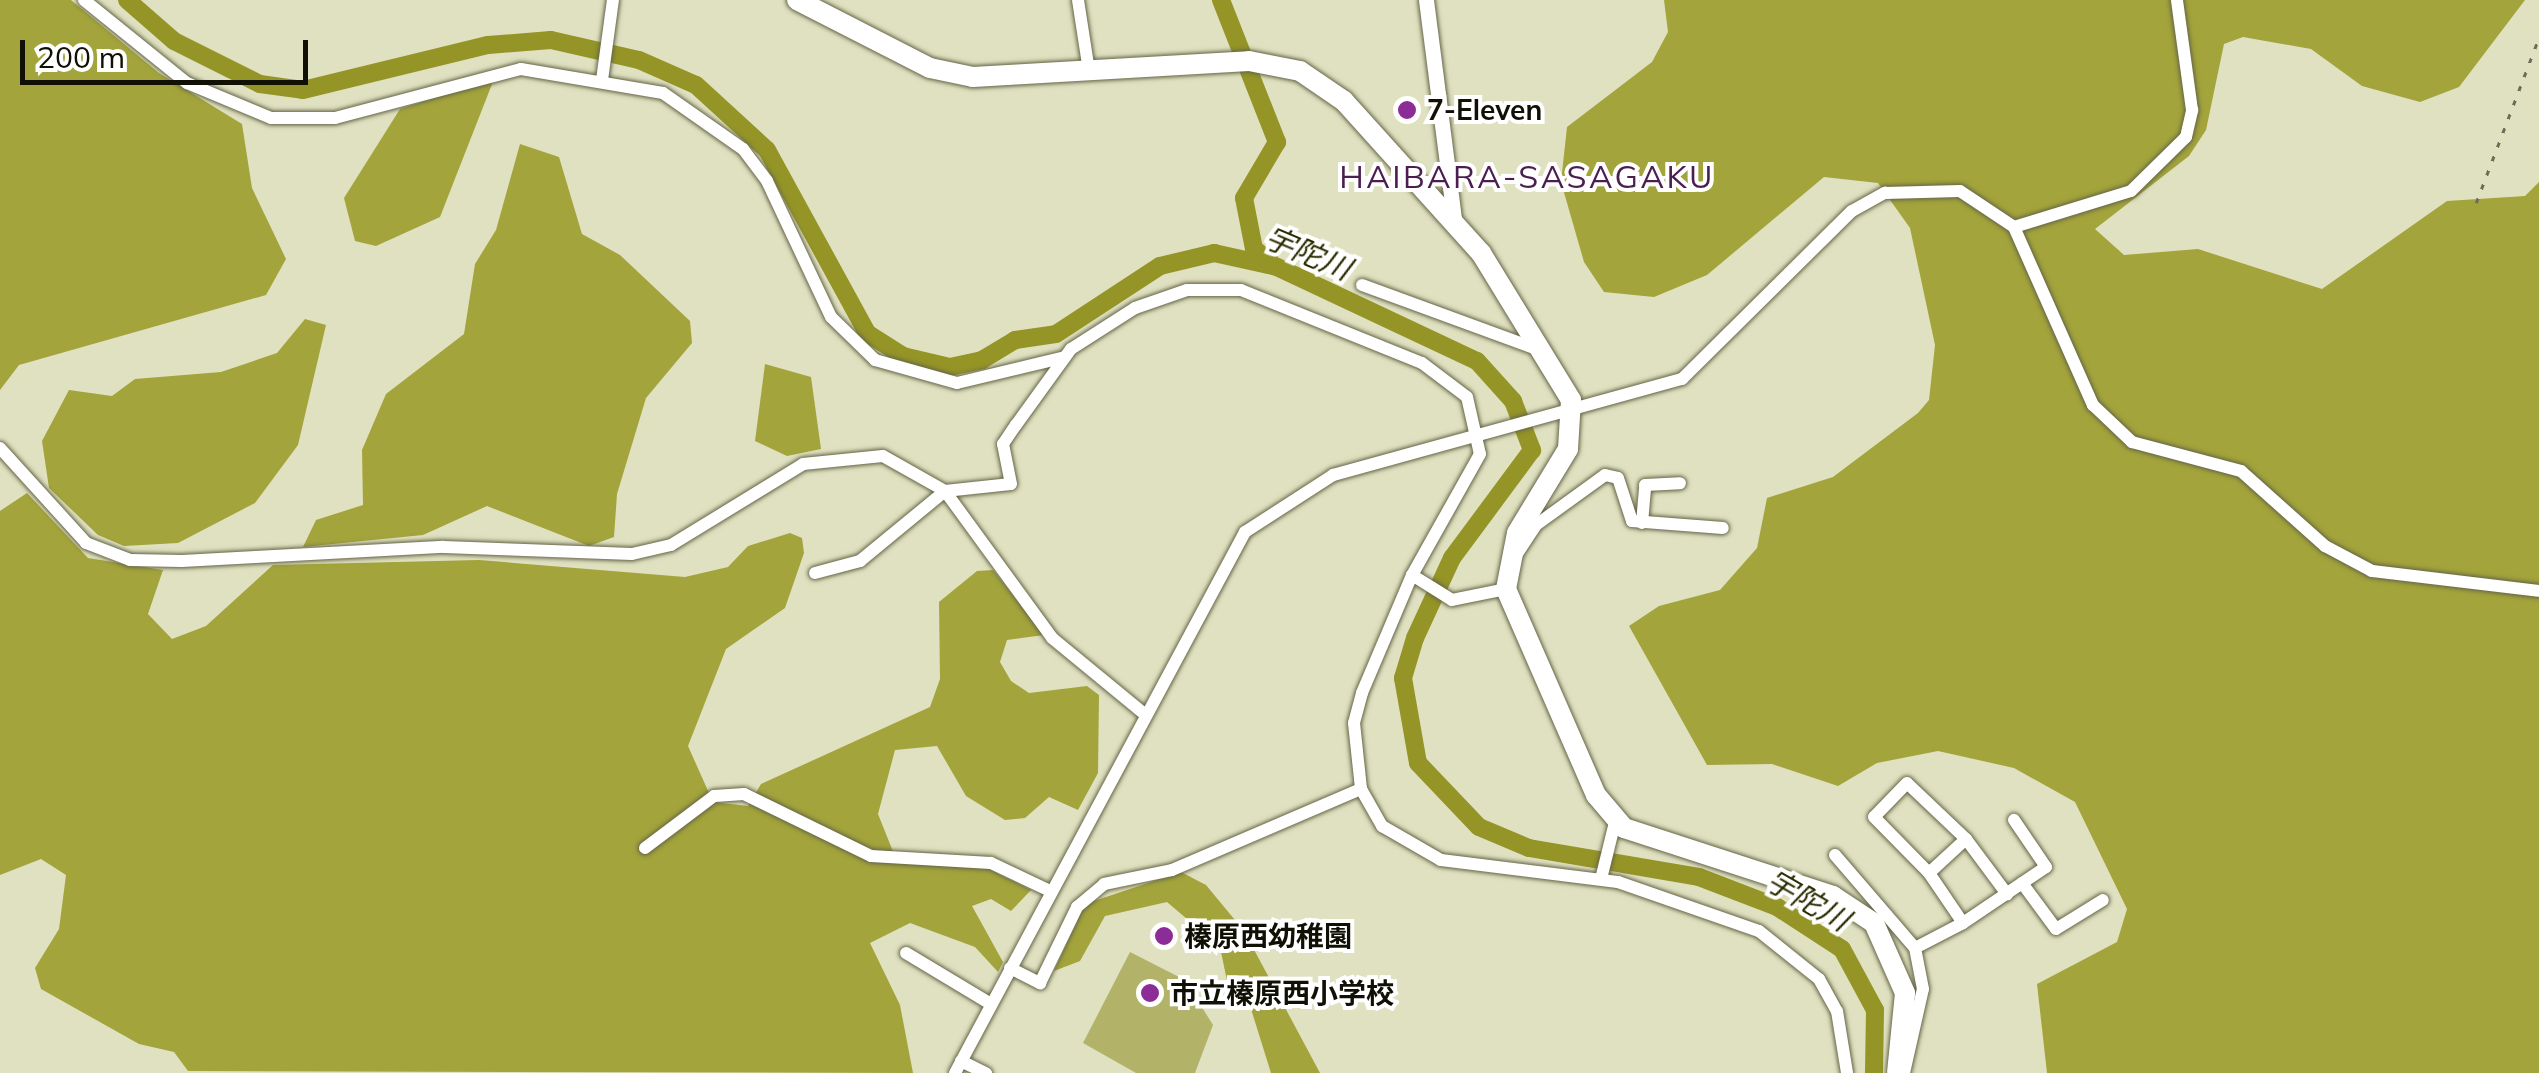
<!DOCTYPE html>
<meta charset="utf-8">
<style>
body{margin:0}
#map{position:relative;width:2539px;height:1073px;overflow:hidden;background:#e0e1c0;font-family:Mulish,"Noto Sans JP",sans-serif}
div>[style]{position:absolute}
[style*='--x']{left:calc(var(--x)*1px);top:calc(var(--y)*1px);width:calc(var(--w)*1px);rotate:calc(var(--a)*1deg)}
.green>*{inset:0;background:#b2b369}
.forest>*{inset:0;background:#a3a43b}
.river>*{height:18px;margin:-9px;padding:0 9px;transform-origin:9px;border-radius:9px;background:#949427}
.roads{filter:drop-shadow(0 0 2px #646547) drop-shadow(0 0 2px #646547)}
.minor>*{height:12px;margin:-6px;padding:0 6px;transform-origin:6px;border-radius:6px;background:#fff}
.major>*{height:15px;margin:-7.5px;padding:0 7.5px;transform-origin:7.5px;border-radius:7.5px;background:#fff}
.highway>*{height:20px;margin:-10px;padding:0 10px;transform-origin:10px;border-radius:10px;background:#fff}
.rail>*{height:2.5px;margin-top:-1.25px;transform-origin:0;background:repeating-linear-gradient(90deg,#6c6d58 0 5px,transparent 0 15px)}
.dots>*{width:28px;height:28px;translate:-50% -50%;box-sizing:border-box;border:5px solid #fff;border-radius:50%}
span{translate:-50% -50%;white-space:nowrap;text-align:center;line-height:1.15;-webkit-text-stroke:8px #fff;paint-order:stroke}
.poi-label{font-size:28px;color:#101005;font-weight:700}
.left{translate:0 -50%;text-align:left}
.water-label{font-size:30px;color:#2b2b00;font-style:italic}
.quarter-label{font-size:32px;color:#4b1e50;letter-spacing:2.5px}
.scale{position:absolute;left:20px;top:40px;width:288px;height:45px;box-sizing:border-box;border:5px solid #101005;border-top:0;padding-left:12px;font-size:30px;line-height:35px;white-space:nowrap;color:#101005;-webkit-text-stroke:8px #fff;paint-order:stroke}
</style>
<div id="map">
<div class="green">
<i style="clip-path:polygon(1130px 952px,1185px 980px,1213px 1025px,1195px 1073px,1136px 1073px,1083px 1043px)"></i>
</div>
<div class="forest">
<i style="clip-path:polygon(0 0,71px 0,159px 73px,242px 124px,252px 188px,286px 259px,266px 295px,19px 365px,0 390px)"></i>
<i style="clip-path:polygon(1664px 0,2525px 0,2459px 87px,2420px 102px,2362px 86px,2311px 49px,2243px 37px,2224px 44px,2206px 130px,2189px 156px,2095px 229px,2124px 255px,2198px 249px,2322px 289px,2447px 201px,2525px 196px,2539px 182px,2539px 1073px,2047px 1073px,2037px 984px,2117px 942px,2127px 909px,2075px 802px,2014px 768px,1938px 751px,1877px 763px,1838px 786px,1772px 764px,1707px 765px,1629px 626px,1659px 606px,1720px 590px,1757px 548px,1767px 498px,1833px 477px,1918px 413px,1929px 400px,1935px 345px,1910px 228px,1878px 183px,1824px 177px,1707px 275px,1654px 297px,1604px 292px,1584px 262px,1561px 182px,1567px 127px,1652px 62px,1668px 32px)"></i>
<i style="clip-path:polygon(494px 79px,440px 217px,376px 246px,355px 241px,344px 198px,400px 109px)"></i>
<i style="clip-path:polygon(520px 144px,559px 157px,582px 234px,620px 255px,690px 321px,692px 343px,646px 398px,617px 494px,614px 537px,589px 546px,487px 506px,423px 535px,303px 547px,316px 520px,363px 505px,362px 450px,386px 394px,464px 334px,475px 264px,496px 230px)"></i>
<i style="clip-path:polygon(305px 319px,326px 325px,298px 445px,255px 503px,178px 543px,124px 546px,98px 535px,49px 488px,42px 441px,69px 390px,112px 396px,135px 379px,221px 372px,277px 353px)"></i>
<i style="clip-path:polygon(765px 364px,811px 377px,821px 449px,787px 456px,755px 441px)"></i>
<i style="clip-path:polygon(27px 493px,88px 558px,163px 570px,148px 614px,172px 639px,206px 626px,273px 565px,479px 560px,685px 577px,728px 567px,748px 546px,790px 533px,802px 538px,804px 553px,785px 608px,726px 649px,688px 746px,713px 802px,748px 806px,761px 784px,930px 707px,940px 679px,939px 602px,977px 571px,993px 570px,1044px 635px,1007px 640px,1000px 662px,1011px 681px,1029px 693px,1087px 686px,1099px 695px,1098px 773px,1078px 810px,1049px 797px,1025px 818px,1005px 820px,966px 796px,937px 746px,895px 750px,878px 814px,896px 859px,966px 858px,1031px 890px,1011px 911px,991px 899px,972px 906px,1003px 962px,998px 972px,975px 947px,910px 923px,870px 943px,900px 1005px,913px 1073px,188px 1071px,174px 1052px,139px 1044px,41px 989px,35px 968px,59px 929px,66px 875px,41px 859px,0 875px,0 511px)"></i>
<i style="clip-path:polygon(1181px 872px,1206px 885px,1244px 931px,1320px 1073px,1271px 1073px,1251px 1009px,1232px 1005px,1220px 947px,1167px 902px,1105px 916px,1080px 961px,1054px 971px,1085px 904px)"></i>
</div>
<div class="river">
<i style="--x:127;--y:0;--w:62;--a:41.1"></i>
<i style="--x:174;--y:41;--w:96;--a:26.6"></i>
<i style="--x:260;--y:84;--w:43;--a:7.9"></i>
<i style="--x:303;--y:90;--w:190;--a:-13.7"></i>
<i style="--x:488;--y:45;--w:63;--a:-4.5"></i>
<i style="--x:551;--y:40;--w:90;--a:12.8"></i>
<i style="--x:639;--y:60;--w:62;--a:23.7"></i>
<i style="--x:696;--y:85;--w:96;--a:42.5"></i>
<i style="--x:767;--y:150;--w:209;--a:61.3"></i>
<i style="--x:867;--y:333;--w:43;--a:32.6"></i>
<i style="--x:903;--y:356;--w:48;--a:13.2"></i>
<i style="--x:950;--y:367;--w:33;--a:-12"></i>
<i style="--x:982;--y:360;--w:39;--a:-31"></i>
<i style="--x:1015;--y:340;--w:41;--a:-8.3"></i>
<i style="--x:1056;--y:334;--w:124;--a:-33.2"></i>
<i style="--x:1160;--y:266;--w:56;--a:-13.5"></i>
<i style="--x:1214;--y:253;--w:65;--a:12.5"></i>
<i style="--x:1277;--y:267;--w:221;--a:25.2"></i>
<i style="--x:1477;--y:361;--w:54;--a:48"></i>
<i style="--x:1513;--y:401;--w:53;--a:68.8"></i>
<i style="--x:1532;--y:450;--w:134;--a:126.5"></i>
<i style="--x:1452;--y:558;--w:88;--a:114.8"></i>
<i style="--x:1415;--y:638;--w:42;--a:106.7"></i>
<i style="--x:1403;--y:678;--w:86;--a:80"></i>
<i style="--x:1418;--y:763;--w:88;--a:46.4"></i>
<i style="--x:1479;--y:827;--w:54;--a:22.8"></i>
<i style="--x:1529;--y:848;--w:172;--a:9.7"></i>
<i style="--x:1699;--y:877;--w:84;--a:21"></i>
<i style="--x:1777;--y:907;--w:77;--a:32.9"></i>
<i style="--x:1842;--y:949;--w:69;--a:61.6"></i>
<i style="--x:1875;--y:1010;--w:63;--a:90.9"></i>
<i style="--x:1221;--y:0;--w:153;--a:68.5"></i>
<i style="--x:1277;--y:142;--w:65;--a:120.5"></i>
<i style="--x:1244;--y:198;--w:52;--a:78.9"></i>
<i style="--x:1254;--y:249;--w:20;--a:37"></i>
</div>
<div class="roads">
<div class="minor">
<i style="--x:84;--y:0;--w:132;--a:38.9"></i>
<i style="--x:187;--y:83;--w:91;--a:22.6"></i>
<i style="--x:271;--y:118;--w:64;--a:0"></i>
<i style="--x:335;--y:118;--w:192;--a:-14.8"></i>
<i style="--x:521;--y:69;--w:144;--a:9.6"></i>
<i style="--x:663;--y:93;--w:98;--a:35"></i>
<i style="--x:743;--y:149;--w:40;--a:53"></i>
<i style="--x:767;--y:181;--w:150;--a:64.8"></i>
<i style="--x:831;--y:317;--w:62;--a:44.3"></i>
<i style="--x:875;--y:360;--w:85;--a:15.7"></i>
<i style="--x:957;--y:383;--w:111;--a:-13.5"></i>
<i style="--x:1078;--y:0;--w:72;--a:81.2"></i>
<i style="--x:602;--y:80;--w:81;--a:-82.2"></i>
<i style="--x:2014;--y:227;--w:122;--a:-17.1"></i>
<i style="--x:2131;--y:191;--w:77;--a:-44.5"></i>
<i style="--x:2186;--y:137;--w:28;--a:-77"></i>
<i style="--x:2192;--y:110;--w:111;--a:-97.8"></i>
<i style="--x:1362;--y:285;--w:192;--a:20.1"></i>
<i style="--x:0;--y:448;--w:128;--a:47.8"></i>
<i style="--x:86;--y:543;--w:47;--a:21.1"></i>
<i style="--x:130;--y:560;--w:52;--a:1.1"></i>
<i style="--x:182;--y:561;--w:262;--a:-3.1"></i>
<i style="--x:444;--y:547;--w:188;--a:2.1"></i>
<i style="--x:632;--y:554;--w:40;--a:-13"></i>
<i style="--x:671;--y:545;--w:155;--a:-31.5"></i>
<i style="--x:803;--y:464;--w:80;--a:-5.7"></i>
<i style="--x:883;--y:456;--w:71;--a:29.4"></i>
<i style="--x:945;--y:491;--w:182;--a:53.9"></i>
<i style="--x:1052;--y:638;--w:117;--a:39.4"></i>
<i style="--x:1642;--y:523;--w:38;--a:-85"></i>
<i style="--x:1645;--y:485;--w:35;--a:-3"></i>
<i style="--x:1511;--y:563;--w:45;--a:-56.7"></i>
<i style="--x:1536;--y:525;--w:85;--a:-35.9"></i>
<i style="--x:1605;--y:475;--w:13;--a:13"></i>
<i style="--x:1618;--y:478;--w:45;--a:72"></i>
<i style="--x:1632;--y:521;--w:91;--a:4.4"></i>
<i style="--x:815;--y:573;--w:47;--a:-14.9"></i>
<i style="--x:860;--y:561;--w:110;--a:-39.5"></i>
<i style="--x:945;--y:491;--w:66;--a:-6.1"></i>
<i style="--x:1011;--y:484;--w:41;--a:-101.3"></i>
<i style="--x:1003;--y:444;--w:23;--a:-56"></i>
<i style="--x:1016;--y:425;--w:94;--a:-54.1"></i>
<i style="--x:1071;--y:349;--w:76;--a:-32.6"></i>
<i style="--x:1135;--y:308;--w:55;--a:-19.1"></i>
<i style="--x:1187;--y:290;--w:54;--a:0"></i>
<i style="--x:1241;--y:290;--w:195;--a:22"></i>
<i style="--x:1422;--y:363;--w:56;--a:37.1"></i>
<i style="--x:1467;--y:397;--w:58;--a:77.2"></i>
<i style="--x:1480;--y:454;--w:139;--a:119.3"></i>
<i style="--x:1412;--y:575;--w:128;--a:113"></i>
<i style="--x:1362;--y:693;--w:31;--a:105"></i>
<i style="--x:1354;--y:723;--w:66;--a:83.9"></i>
<i style="--x:1361;--y:789;--w:43;--a:60.4"></i>
<i style="--x:1382;--y:826;--w:68;--a:30"></i>
<i style="--x:1441;--y:860;--w:178;--a:7.1"></i>
<i style="--x:1618;--y:882;--w:149;--a:19.2"></i>
<i style="--x:1759;--y:931;--w:77;--a:38.7"></i>
<i style="--x:1819;--y:979;--w:37;--a:61"></i>
<i style="--x:1837;--y:1011;--w:63;--a:80.8"></i>
<i style="--x:1412;--y:575;--w:47;--a:32"></i>
<i style="--x:1452;--y:600;--w:55;--a:-11.5"></i>
<i style="--x:1966;--y:839;--w:69;--a:53.3"></i>
<i style="--x:645;--y:848;--w:86;--a:-37"></i>
<i style="--x:714;--y:796;--w:30;--a:-4"></i>
<i style="--x:744;--y:794;--w:141;--a:26"></i>
<i style="--x:871;--y:856;--w:120;--a:3.3"></i>
<i style="--x:991;--y:863;--w:65;--a:25.4"></i>
<i style="--x:1835;--y:855;--w:123;--a:49.3"></i>
<i style="--x:1601;--y:879;--w:59;--a:-76.2"></i>
<i style="--x:2022;--y:883;--w:57;--a:53.5"></i>
<i style="--x:2056;--y:929;--w:55;--a:-31.7"></i>
<i style="--x:1963;--y:923;--w:100;--a:-34"></i>
<i style="--x:2046;--y:867;--w:57;--a:-124.2"></i>
<i style="--x:906;--y:953;--w:99;--a:31"></i>
<i style="--x:1010;--y:968;--w:34;--a:27"></i>
<i style="--x:1040;--y:983;--w:85;--a:-64"></i>
<i style="--x:1077;--y:907;--w:35;--a:-40"></i>
<i style="--x:1104;--y:884;--w:69;--a:-11.6"></i>
<i style="--x:1172;--y:870;--w:206;--a:-23.2"></i>
<i style="--x:961;--y:1061;--w:28;--a:26"></i>
<i style="--x:955;--y:1073;--w:614;--a:-61.81"></i>
<i style="--x:1245;--y:532;--w:105;--a:-32.9"></i>
<i style="--x:1333;--y:475;--w:362;--a:-15.4"></i>
<i style="--x:1682;--y:379;--w:239;--a:-44.7"></i>
<i style="--x:1852;--y:211;--w:38;--a:-29"></i>
<i style="--x:1885;--y:193;--w:75;--a:-1.5"></i>
<i style="--x:1960;--y:191;--w:65;--a:33.7"></i>
<i style="--x:2014;--y:227;--w:195;--a:66.1"></i>
<i style="--x:2093;--y:405;--w:54;--a:43.5"></i>
<i style="--x:2132;--y:442;--w:113;--a:14.9"></i>
<i style="--x:2241;--y:471;--w:113;--a:41.8"></i>
<i style="--x:2325;--y:546;--w:53;--a:28"></i>
<i style="--x:2372;--y:571;--w:168;--a:6.8"></i>
<i style="--x:1904;--y:1073;--w:86;--a:-77.3"></i>
<i style="--x:1923;--y:989;--w:42;--a:-101"></i>
<i style="--x:1915;--y:948;--w:54;--a:-27.5"></i>
<i style="--x:1963;--y:923;--w:60;--a:-124.2"></i>
<i style="--x:1929;--y:873;--w:50;--a:-42.6"></i>
<i style="--x:1966;--y:839;--w:81;--a:-136.5"></i>
<i style="--x:1907;--y:783;--w:47;--a:134.1"></i>
<i style="--x:1874;--y:817;--w:78;--a:45.5"></i>
</div>
<div class="major">
<i style="--x:1426;--y:0;--w:221;--a:82.7"></i>
</div>
<div class="highway">
<i style="--x:797;--y:0;--w:149;--a:27.1"></i>
<i style="--x:930;--y:68;--w:44;--a:11.8"></i>
<i style="--x:973;--y:77;--w:276;--a:-3.3"></i>
<i style="--x:1249;--y:61;--w:52;--a:11.1"></i>
<i style="--x:1300;--y:71;--w:53;--a:34.3"></i>
<i style="--x:1344;--y:101;--w:205;--a:48"></i>
<i style="--x:1481;--y:253;--w:172;--a:58.5"></i>
<i style="--x:1571;--y:400;--w:49;--a:93.5"></i>
<i style="--x:1568;--y:449;--w:98;--a:121.3"></i>
<i style="--x:1517;--y:533;--w:57;--a:101.1"></i>
<i style="--x:1506;--y:589;--w:225;--a:66.4"></i>
<i style="--x:1596;--y:795;--w:43;--a:49.7"></i>
<i style="--x:1624;--y:828;--w:220;--a:18"></i>
<i style="--x:1833;--y:896;--w:49;--a:33.4"></i>
<i style="--x:1874;--y:923;--w:77;--a:66.1"></i>
<i style="--x:1905;--y:993;--w:80;--a:95.7"></i>
</div>
</div>
<div class="rail">
<i style="--x:2476;--y:203;--w:178;--a:-69.2"></i>
</div>
<div class="dots">
<i style="left:1407px;top:110px;background:#8c2d97"></i>
<i style="left:1164px;top:936px;background:#8c2d97"></i>
<i style="left:1150px;top:993px;background:#8c2d97"></i>
</div>
<div class="poi-label">
<span class="left" style="left:1427px;top:110px">7-Eleven</span>
<span class="left" style="left:1184px;top:936px">榛原西幼稚園</span>
<span class="left" style="left:1170px;top:993px">市立榛原西小学校</span>
</div>
<div class="water-label">
<span style="left:1308px;top:253px;rotate:23deg">宇陀川</span>
<span style="left:1808px;top:900px;rotate:30deg">宇陀川</span>
</div>
<div class="quarter-label">
<span style="left:1527px;top:176px">HAIBARA-SASAGAKU</span>
</div>
<div class="scale">200 m</div>
</div>
